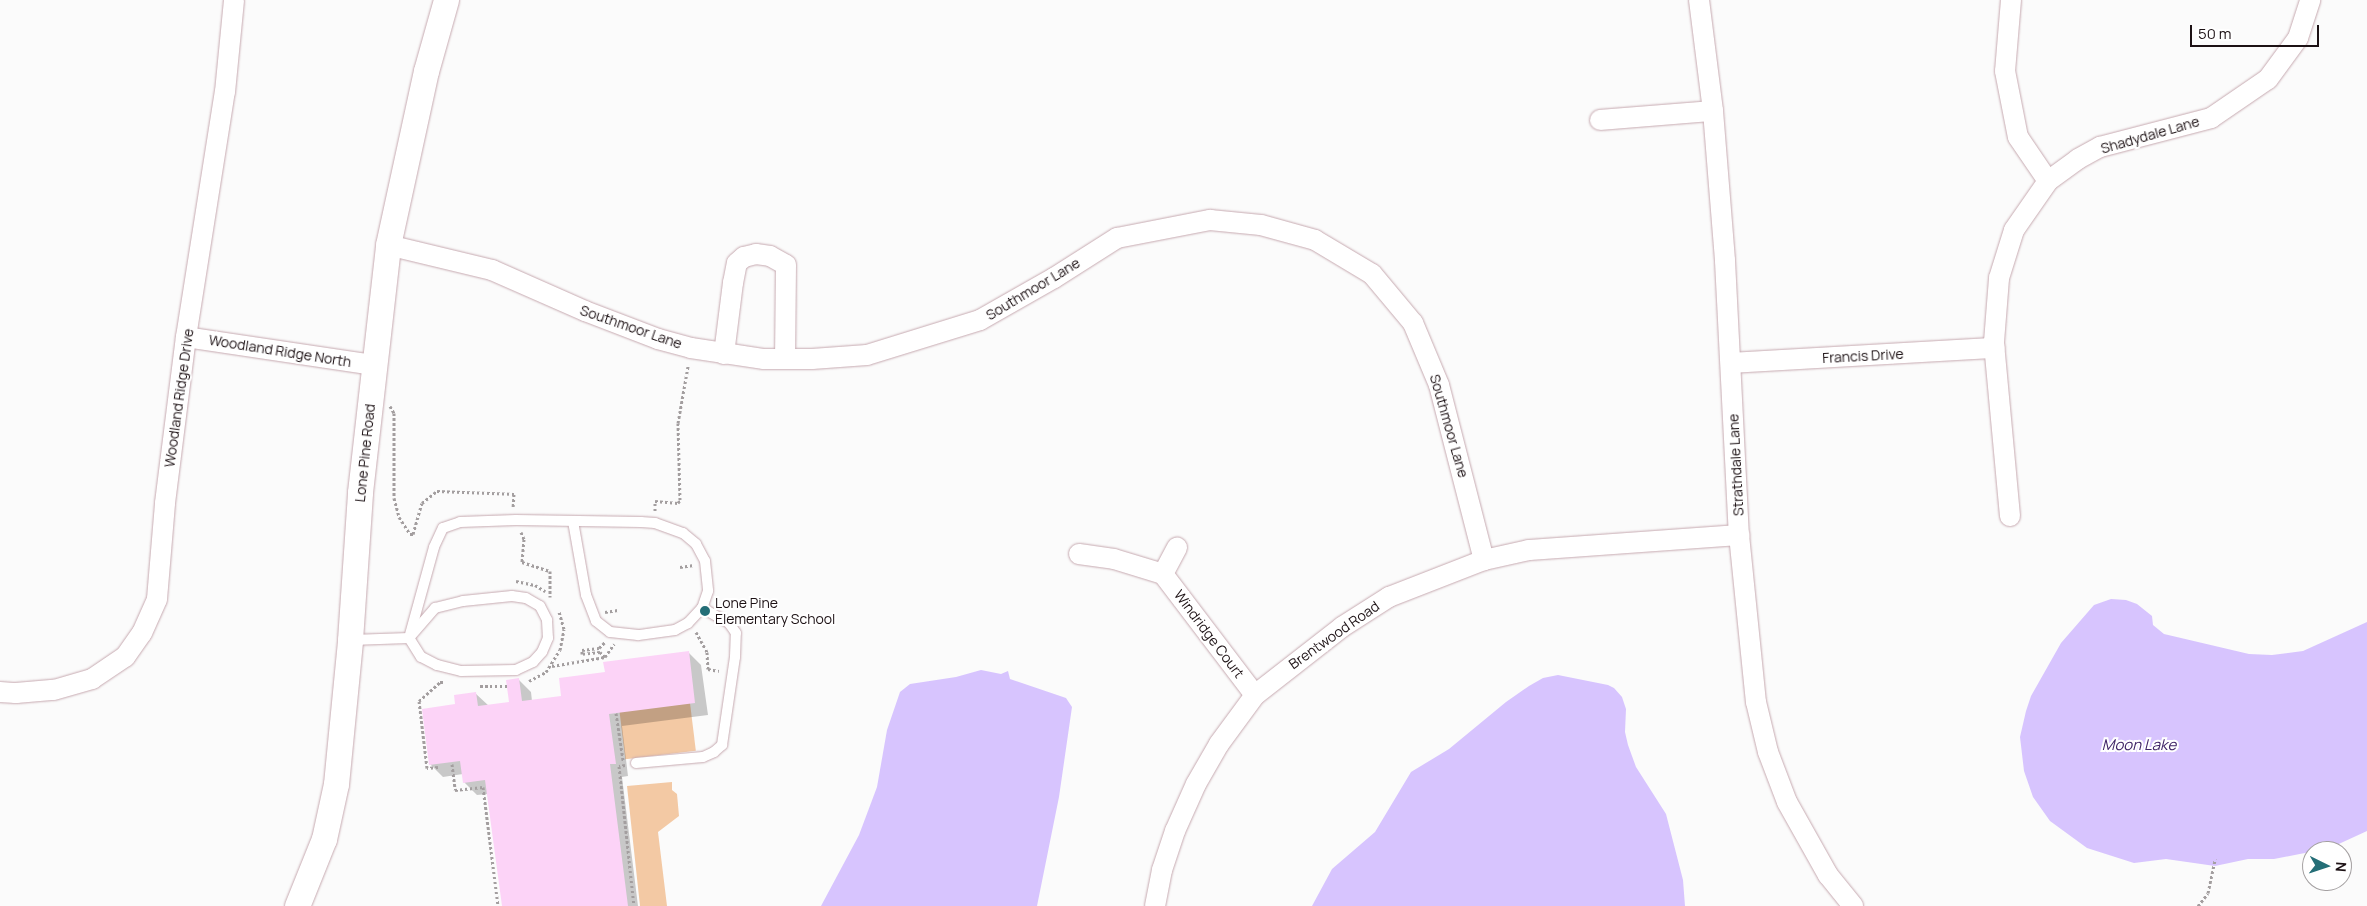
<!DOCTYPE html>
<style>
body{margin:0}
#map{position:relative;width:2367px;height:906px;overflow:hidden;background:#fbfbfb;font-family:Manrope,sans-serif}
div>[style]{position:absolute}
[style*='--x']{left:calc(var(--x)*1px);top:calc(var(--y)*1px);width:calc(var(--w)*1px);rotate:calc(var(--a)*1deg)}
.green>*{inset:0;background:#f3c9a4;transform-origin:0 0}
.water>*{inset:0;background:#d7c4fe}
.shadow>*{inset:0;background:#0003}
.building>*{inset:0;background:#fcd3f7}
.path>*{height:3px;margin-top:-1.5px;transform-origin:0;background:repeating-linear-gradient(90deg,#a39e9f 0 2.5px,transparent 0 5px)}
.roads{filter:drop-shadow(0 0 1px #c6a9b0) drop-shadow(0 0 1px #c6a9b0)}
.service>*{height:10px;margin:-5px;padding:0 5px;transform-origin:5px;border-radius:5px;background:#fff}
.minor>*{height:20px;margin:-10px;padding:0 10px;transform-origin:10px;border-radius:10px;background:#fff}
.tertiary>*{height:25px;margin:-12.5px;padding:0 12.5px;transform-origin:12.5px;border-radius:12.5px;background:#fff}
.dots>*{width:14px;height:14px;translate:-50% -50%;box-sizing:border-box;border:2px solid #fff;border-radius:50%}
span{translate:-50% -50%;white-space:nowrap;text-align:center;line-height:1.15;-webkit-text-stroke:4px #fff;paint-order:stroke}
.street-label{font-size:14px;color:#1c1114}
.poi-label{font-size:14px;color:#1c1114}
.left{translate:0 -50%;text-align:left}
.water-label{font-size:15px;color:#402567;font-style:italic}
.north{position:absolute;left:2302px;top:841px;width:50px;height:50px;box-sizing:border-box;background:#fff;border:1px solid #a4a0a1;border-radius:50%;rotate:94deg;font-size:14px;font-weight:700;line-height:20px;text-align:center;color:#1c1114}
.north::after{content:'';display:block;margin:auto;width:18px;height:22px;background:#246e77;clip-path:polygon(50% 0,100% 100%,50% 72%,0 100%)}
.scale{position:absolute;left:2190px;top:25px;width:129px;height:22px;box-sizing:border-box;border:2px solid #1c1114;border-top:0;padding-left:6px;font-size:15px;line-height:18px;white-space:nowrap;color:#1c1114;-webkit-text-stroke:4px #fff;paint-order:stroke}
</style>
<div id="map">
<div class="green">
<i style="left:690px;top:703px;width:48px;height:71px;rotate:83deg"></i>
<i style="clip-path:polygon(672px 782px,672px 790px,677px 794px,679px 816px,658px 832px,667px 906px,640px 906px,627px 786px)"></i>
</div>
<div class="water">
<i style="clip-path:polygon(2111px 599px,2126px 600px,2137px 604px,2152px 616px,2153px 625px,2164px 634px,2249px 654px,2272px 655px,2303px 651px,2367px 622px,2367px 831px,2330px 848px,2274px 859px,2248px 859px,2215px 866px,2166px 859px,2134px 863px,2087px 848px,2050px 821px,2033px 797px,2024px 771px,2020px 737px,2026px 711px,2031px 696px,2061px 643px,2094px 605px)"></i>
<i style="clip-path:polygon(981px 670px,1001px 674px,1008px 671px,1010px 679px,1066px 698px,1072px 707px,1059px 797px,1037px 906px,821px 906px,859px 835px,877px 787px,887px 730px,900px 692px,910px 684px,956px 677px)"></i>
<i style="clip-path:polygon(1558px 675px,1608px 685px,1614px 688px,1622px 697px,1626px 709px,1625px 732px,1628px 745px,1636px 767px,1666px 814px,1683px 880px,1685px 906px,1312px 906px,1332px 869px,1375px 832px,1411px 772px,1449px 749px,1506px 702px,1529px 686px,1543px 678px)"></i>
</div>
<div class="shadow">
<i style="clip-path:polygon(688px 652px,701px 665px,708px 715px,622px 726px,628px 776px,622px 777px,638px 906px,503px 906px,488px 794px,477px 795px,464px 782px,463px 774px,443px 777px,430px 764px,457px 705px,475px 693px,489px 706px,510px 703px,518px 679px,531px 692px,532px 701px,563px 697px,606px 673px)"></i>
</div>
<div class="building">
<i style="clip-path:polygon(689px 651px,695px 703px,609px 714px,616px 764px,610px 764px,628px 906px,502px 906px,485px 780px,463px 783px,460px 761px,429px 765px,422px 709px,455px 704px,454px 695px,476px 692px,478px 706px,509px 702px,506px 680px,519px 678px,522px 701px,561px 696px,559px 678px,605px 672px,603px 662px)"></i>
</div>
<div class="path">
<i style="--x:390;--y:406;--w:8;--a:60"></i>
<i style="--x:394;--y:413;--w:85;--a:90"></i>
<i style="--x:394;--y:498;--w:20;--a:75"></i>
<i style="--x:399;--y:517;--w:20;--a:57"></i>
<i style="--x:410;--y:534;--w:3;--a:0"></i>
<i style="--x:413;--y:534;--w:32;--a:-74"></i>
<i style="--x:422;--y:503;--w:19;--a:-39"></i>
<i style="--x:437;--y:491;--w:77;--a:2.2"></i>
<i style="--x:514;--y:494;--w:14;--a:94"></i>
<i style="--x:655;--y:511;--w:10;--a:-90"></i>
<i style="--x:655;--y:501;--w:23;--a:5"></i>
<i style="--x:678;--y:503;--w:4;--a:-56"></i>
<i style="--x:680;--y:500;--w:77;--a:-91.5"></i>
<i style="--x:678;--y:423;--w:58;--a:-80"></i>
<i style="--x:521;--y:532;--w:8;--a:67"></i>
<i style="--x:524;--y:539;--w:23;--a:95"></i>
<i style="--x:522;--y:562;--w:29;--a:18"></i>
<i style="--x:550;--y:571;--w:26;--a:90"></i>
<i style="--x:680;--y:567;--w:14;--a:-8"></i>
<i style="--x:516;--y:581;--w:19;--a:12"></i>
<i style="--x:535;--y:585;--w:12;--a:31"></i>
<i style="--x:605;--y:612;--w:13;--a:-9"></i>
<i style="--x:696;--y:632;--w:23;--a:61"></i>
<i style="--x:707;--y:652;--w:17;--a:87"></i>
<i style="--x:708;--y:669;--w:11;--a:10"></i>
<i style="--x:605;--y:657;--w:16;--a:-55"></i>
<i style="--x:552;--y:666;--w:54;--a:-9.6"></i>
<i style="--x:605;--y:657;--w:7;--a:-135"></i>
<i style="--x:600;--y:652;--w:18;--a:174"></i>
<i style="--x:582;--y:654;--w:4;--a:-90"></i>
<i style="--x:582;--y:650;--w:17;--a:-7"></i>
<i style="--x:599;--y:648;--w:8;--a:-45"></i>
<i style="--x:529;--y:681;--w:19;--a:-28"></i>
<i style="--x:546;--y:672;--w:26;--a:-58"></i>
<i style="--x:560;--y:650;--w:21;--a:-79"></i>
<i style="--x:564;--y:629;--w:19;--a:-106"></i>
<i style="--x:480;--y:686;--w:27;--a:0"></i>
<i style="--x:616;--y:713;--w:48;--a:81.5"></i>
<i style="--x:452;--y:764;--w:26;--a:83"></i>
<i style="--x:455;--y:790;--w:28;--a:-6"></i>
<i style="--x:483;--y:787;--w:120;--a:82.8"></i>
<i style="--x:625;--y:765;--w:6;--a:171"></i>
<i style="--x:619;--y:766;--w:141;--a:83.9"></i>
<i style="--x:438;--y:767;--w:11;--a:175"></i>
<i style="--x:427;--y:768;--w:67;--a:-96.8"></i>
<i style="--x:419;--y:701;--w:28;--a:-42"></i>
<i style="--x:440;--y:682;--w:4;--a:0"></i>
<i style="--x:2198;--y:906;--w:16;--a:-52"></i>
<i style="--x:2208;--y:893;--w:35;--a:-78"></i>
</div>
<div class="roads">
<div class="service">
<i style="--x:351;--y:640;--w:58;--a:-2"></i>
<i style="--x:409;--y:638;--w:40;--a:-49"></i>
<i style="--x:435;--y:608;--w:29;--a:-14"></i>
<i style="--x:463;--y:601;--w:49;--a:-5.8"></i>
<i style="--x:512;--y:596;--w:14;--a:8"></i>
<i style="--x:526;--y:598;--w:16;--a:30"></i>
<i style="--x:540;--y:606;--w:16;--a:63"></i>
<i style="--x:547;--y:620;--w:18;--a:87"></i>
<i style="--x:548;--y:638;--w:15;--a:113"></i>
<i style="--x:542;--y:652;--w:13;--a:132"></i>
<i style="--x:533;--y:662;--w:19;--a:155"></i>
<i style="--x:516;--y:670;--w:55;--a:179"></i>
<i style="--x:461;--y:671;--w:25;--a:-166"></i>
<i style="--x:437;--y:665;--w:18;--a:-153"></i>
<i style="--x:421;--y:657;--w:22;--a:-122"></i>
<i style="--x:409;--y:638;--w:94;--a:-74.6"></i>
<i style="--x:434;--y:547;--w:21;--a:-65"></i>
<i style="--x:443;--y:528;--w:18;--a:-19"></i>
<i style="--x:460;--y:522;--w:56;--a:-2"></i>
<i style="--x:516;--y:520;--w:125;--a:0.9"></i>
<i style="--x:641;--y:522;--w:14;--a:4"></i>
<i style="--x:655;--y:523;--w:30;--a:20"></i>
<i style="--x:683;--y:533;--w:17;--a:40"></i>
<i style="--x:696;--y:544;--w:19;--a:62"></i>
<i style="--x:705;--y:561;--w:30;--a:84"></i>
<i style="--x:708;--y:591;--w:18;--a:109"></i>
<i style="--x:702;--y:608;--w:21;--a:133"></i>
<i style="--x:688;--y:623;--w:15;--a:152"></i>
<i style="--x:675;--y:630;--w:37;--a:172"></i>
<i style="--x:638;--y:635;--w:28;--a:-174"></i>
<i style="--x:610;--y:632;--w:18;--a:-142"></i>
<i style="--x:596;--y:621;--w:28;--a:-111"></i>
<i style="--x:586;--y:595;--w:75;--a:-100"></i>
<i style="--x:636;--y:763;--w:67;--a:-5.1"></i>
<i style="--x:703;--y:757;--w:12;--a:-24"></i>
<i style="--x:714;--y:752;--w:11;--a:-41"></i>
<i style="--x:722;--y:745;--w:89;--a:-81.6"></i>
<i style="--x:735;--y:657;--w:24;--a:-88"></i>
<i style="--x:736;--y:633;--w:12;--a:-125"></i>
<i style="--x:729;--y:623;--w:31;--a:-151"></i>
</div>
<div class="minor">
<i style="--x:1699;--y:0;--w:112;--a:82.8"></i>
<i style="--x:1713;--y:111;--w:150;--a:85.4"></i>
<i style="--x:1725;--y:261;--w:274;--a:87.1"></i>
<i style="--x:1739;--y:535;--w:168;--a:84.2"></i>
<i style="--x:1756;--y:702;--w:51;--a:76.5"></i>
<i style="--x:1768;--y:752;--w:53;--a:69.2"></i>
<i style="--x:1787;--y:802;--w:84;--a:60.7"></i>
<i style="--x:1828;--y:875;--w:40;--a:51"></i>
<i style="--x:2011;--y:0;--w:71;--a:94.8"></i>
<i style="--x:2005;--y:71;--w:67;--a:78.9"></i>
<i style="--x:2018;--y:137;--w:53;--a:55.7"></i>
<i style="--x:1600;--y:120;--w:113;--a:-4.6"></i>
<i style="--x:388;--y:245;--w:107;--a:13.5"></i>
<i style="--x:492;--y:270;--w:102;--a:23.8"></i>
<i style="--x:585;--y:311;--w:78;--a:21"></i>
<i style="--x:658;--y:339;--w:34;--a:15"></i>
<i style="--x:691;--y:348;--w:74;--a:8.6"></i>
<i style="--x:764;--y:359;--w:48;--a:0"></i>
<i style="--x:812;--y:359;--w:55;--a:-4.2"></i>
<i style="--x:867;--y:355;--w:118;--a:-17.2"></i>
<i style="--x:980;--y:320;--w:85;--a:-29.6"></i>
<i style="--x:1054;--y:278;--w:75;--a:-32.4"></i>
<i style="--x:1117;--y:238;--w:95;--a:-11"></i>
<i style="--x:1210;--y:220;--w:51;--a:5.6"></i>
<i style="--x:1261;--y:225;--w:56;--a:15.5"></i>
<i style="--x:1315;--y:240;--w:66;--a:30.8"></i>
<i style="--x:1372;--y:274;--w:64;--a:50.1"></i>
<i style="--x:1413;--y:323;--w:67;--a:67.2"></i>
<i style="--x:1439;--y:385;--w:181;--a:75.6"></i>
<i style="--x:186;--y:337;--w:189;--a:8.5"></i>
<i style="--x:724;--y:354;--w:72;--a:-82.8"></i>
<i style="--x:733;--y:283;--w:20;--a:-79"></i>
<i style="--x:737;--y:263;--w:9;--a:-41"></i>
<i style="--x:744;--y:257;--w:12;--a:-14"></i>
<i style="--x:756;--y:254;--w:14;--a:8"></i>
<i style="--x:770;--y:256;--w:18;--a:29"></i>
<i style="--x:786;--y:265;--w:94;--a:90.6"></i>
<i style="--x:1731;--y:363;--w:264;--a:-3.3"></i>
<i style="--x:2010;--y:516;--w:175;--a:-95.3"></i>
<i style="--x:1994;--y:342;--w:64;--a:-85.5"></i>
<i style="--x:1999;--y:278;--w:50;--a:-72.6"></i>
<i style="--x:2014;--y:230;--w:60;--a:-55.2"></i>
<i style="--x:2048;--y:181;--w:37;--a:-36"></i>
<i style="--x:2078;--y:159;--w:25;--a:-29"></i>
<i style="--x:2100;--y:147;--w:115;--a:-14.6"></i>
<i style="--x:2211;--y:118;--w:69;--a:-34.4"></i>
<i style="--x:2268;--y:79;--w:51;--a:-53.8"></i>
<i style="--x:2298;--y:38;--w:40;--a:-72"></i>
<i style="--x:1079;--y:554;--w:35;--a:8"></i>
<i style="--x:1114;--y:559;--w:51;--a:17"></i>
<i style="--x:1163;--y:574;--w:152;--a:52.8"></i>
<i style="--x:1163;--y:574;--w:30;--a:-62"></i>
<i style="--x:0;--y:692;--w:16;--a:4"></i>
<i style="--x:16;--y:693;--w:38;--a:-5"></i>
<i style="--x:54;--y:690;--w:40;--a:-16"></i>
<i style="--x:92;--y:679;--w:40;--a:-34"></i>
<i style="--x:125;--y:657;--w:29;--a:-55"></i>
<i style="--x:142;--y:633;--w:37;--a:-66"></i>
<i style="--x:157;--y:599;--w:96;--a:-85.2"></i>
<i style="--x:165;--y:503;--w:167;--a:-82.8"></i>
<i style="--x:186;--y:337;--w:248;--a:-81"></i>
<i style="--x:225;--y:92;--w:92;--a:-84.4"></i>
<i style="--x:1155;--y:906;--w:37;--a:-79"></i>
<i style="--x:1162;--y:870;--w:41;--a:-71.6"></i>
<i style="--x:1175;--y:831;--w:51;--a:-65.9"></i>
<i style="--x:1196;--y:784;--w:46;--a:-60.1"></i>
<i style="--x:1219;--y:744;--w:61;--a:-53.7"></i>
<i style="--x:1255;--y:695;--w:110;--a:-38"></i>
<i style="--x:1342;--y:627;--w:56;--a:-32.6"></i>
<i style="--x:1389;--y:597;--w:102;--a:-21.3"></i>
<i style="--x:1484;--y:560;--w:46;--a:-12.5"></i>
<i style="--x:1529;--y:550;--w:211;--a:-4.1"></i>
</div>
<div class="tertiary">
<i style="--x:297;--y:906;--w:72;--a:-68.1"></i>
<i style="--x:324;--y:839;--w:56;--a:-77.7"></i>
<i style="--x:336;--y:784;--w:145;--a:-84.4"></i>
<i style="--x:350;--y:640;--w:148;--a:-86.1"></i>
<i style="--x:360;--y:492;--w:249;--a:-83.5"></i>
<i style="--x:388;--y:245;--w:178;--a:-77.7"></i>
<i style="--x:426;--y:71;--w:74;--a:-74.3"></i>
</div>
</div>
<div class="dots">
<i style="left:705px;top:611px;background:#246e77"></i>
</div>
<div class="street-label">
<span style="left:2150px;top:135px;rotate:-16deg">Shadydale Lane</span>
<span style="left:1033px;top:289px;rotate:-31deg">Southmoor Lane</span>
<span style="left:631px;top:327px;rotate:19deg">Southmoor Lane</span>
<span style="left:280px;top:351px;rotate:9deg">Woodland Ridge North</span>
<span style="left:1863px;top:356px;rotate:-3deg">Francis Drive</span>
<span style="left:179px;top:398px;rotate:-82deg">Woodland Ridge Drive</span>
<span style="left:1449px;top:426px;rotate:74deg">Southmoor Lane</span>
<span style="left:365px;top:453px;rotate:-84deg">Lone Pine Road</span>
<span style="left:1736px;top:465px;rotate:-93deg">Strathdale Lane</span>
<span style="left:1209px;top:634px;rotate:53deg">Windridge Court</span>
<span style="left:1334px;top:635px;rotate:-35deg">Brentwood Road</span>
</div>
<div class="poi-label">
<span class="left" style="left:715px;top:611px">Lone Pine<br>Elementary School</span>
</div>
<div class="water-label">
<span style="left:2139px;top:745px">Moon Lake</span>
</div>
<div class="north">N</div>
<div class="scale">50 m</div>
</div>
